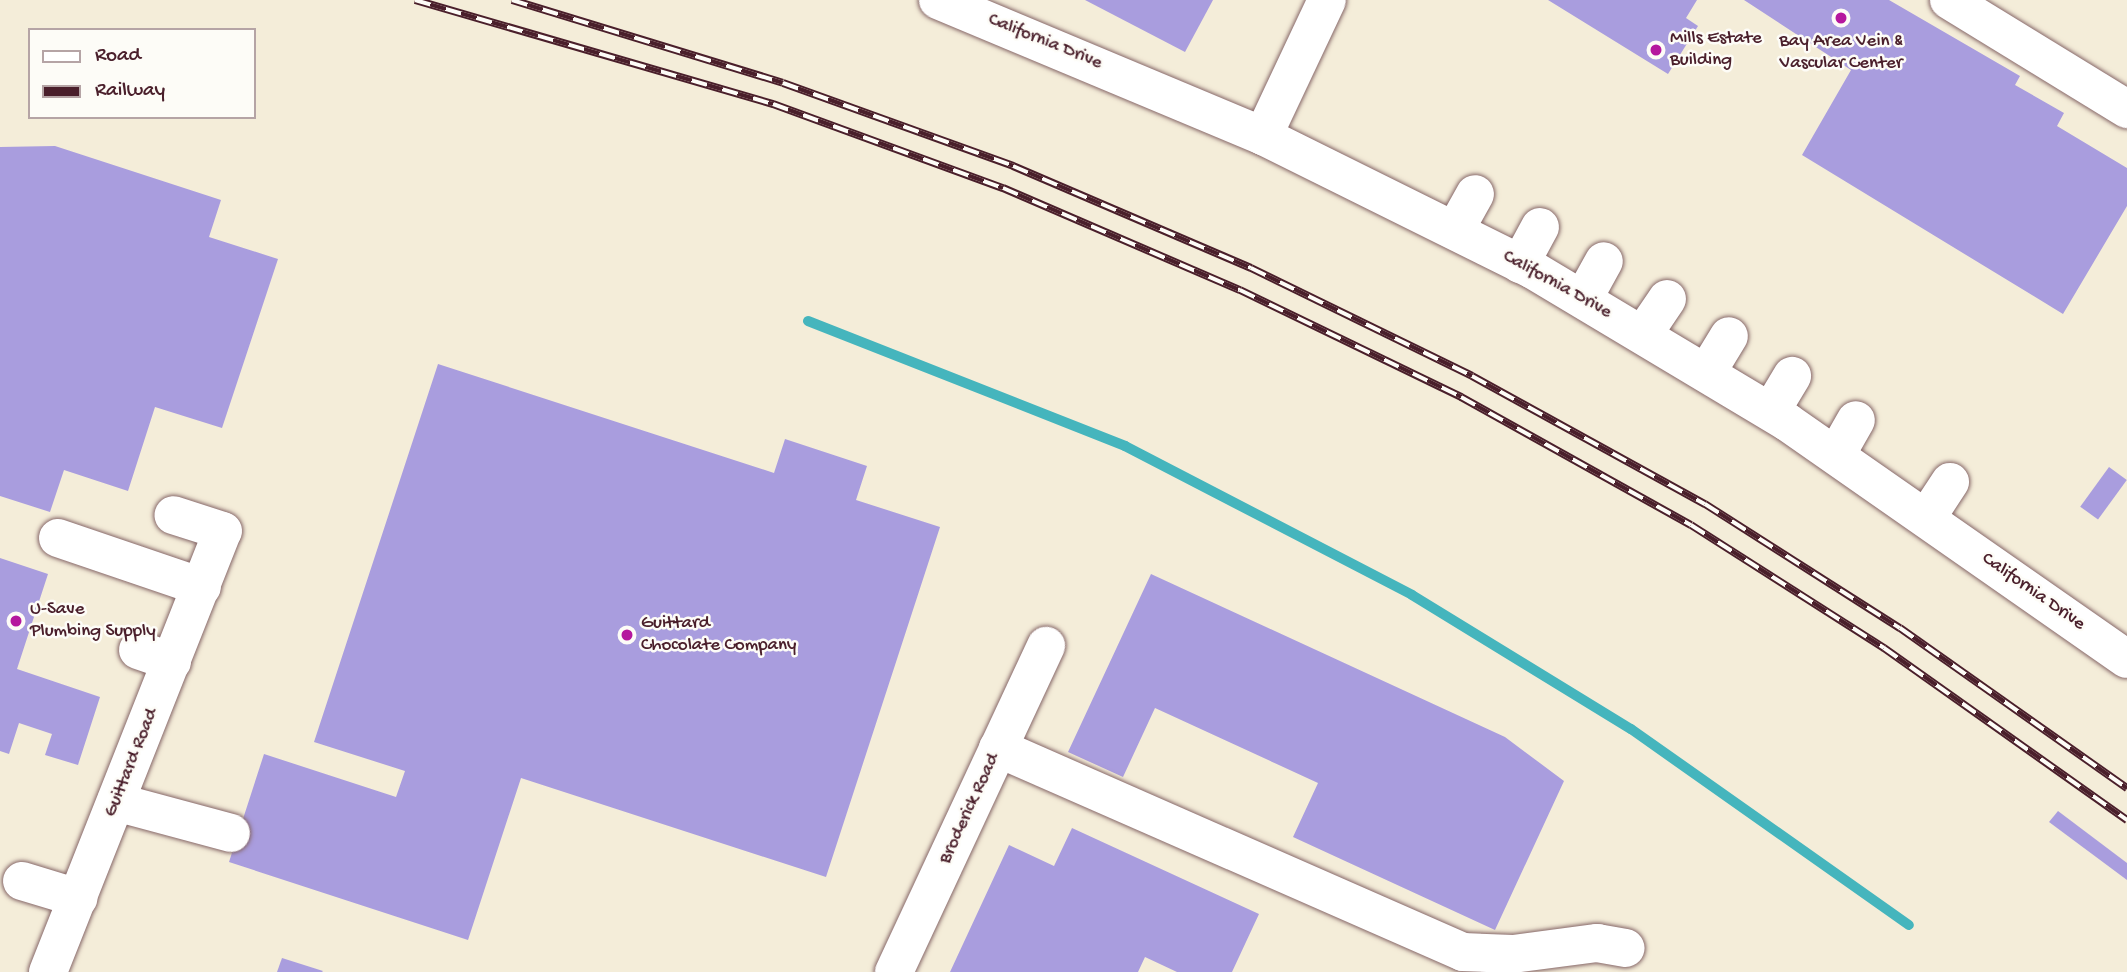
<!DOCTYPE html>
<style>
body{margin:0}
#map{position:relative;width:2127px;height:972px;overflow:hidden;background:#f4edd9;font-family:"Gochi Hand",sans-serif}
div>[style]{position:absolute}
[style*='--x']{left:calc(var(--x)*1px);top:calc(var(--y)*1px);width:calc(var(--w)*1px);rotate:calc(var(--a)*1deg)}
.stream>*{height:10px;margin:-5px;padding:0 5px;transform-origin:5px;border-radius:5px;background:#45b5bd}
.building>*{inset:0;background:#a99dde;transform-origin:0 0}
.roads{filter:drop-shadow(0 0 2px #866768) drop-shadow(0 0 2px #866768)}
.minor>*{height:38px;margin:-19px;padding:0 19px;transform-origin:19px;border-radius:19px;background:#fff}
.rail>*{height:8px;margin-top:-4px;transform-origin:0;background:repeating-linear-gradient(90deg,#fdfcf7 0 16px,#4a1f2b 0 32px);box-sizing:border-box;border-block:2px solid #4a1f2b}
.dots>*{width:19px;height:19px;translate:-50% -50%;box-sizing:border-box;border:4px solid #fdfcf7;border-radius:50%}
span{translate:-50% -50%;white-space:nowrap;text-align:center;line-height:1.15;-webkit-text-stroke:5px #fdfcf7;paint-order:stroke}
.poi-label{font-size:19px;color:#4a1f2b}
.left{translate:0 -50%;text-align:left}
.street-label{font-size:19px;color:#4a1f2b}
.legend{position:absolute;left:28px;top:28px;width:228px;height:91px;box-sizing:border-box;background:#fdfcf7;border:2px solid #b5a4a5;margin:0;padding:9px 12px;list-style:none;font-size:21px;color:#4a1f2b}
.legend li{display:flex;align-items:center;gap:14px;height:35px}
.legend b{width:35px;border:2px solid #b5a4a5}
</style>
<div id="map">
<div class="stream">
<i style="--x:808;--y:321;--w:341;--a:21.5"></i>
<i style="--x:1125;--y:446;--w:323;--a:27.4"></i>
<i style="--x:1412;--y:595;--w:257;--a:31.5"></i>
<i style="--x:1631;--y:729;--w:340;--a:35.2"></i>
</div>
<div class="building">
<i style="clip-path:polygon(1085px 0,1213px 0,1185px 52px)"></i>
<i style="clip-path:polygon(1548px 0,1697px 0,1686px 18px,1698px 26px,1668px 74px)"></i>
<i style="clip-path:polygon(1744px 0,1889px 0,2020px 76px,2015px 85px,2064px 113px,2057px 126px,2127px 168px,2127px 206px,2063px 314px,1802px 155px,1851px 70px)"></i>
<i style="clip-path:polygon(55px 146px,221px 200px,209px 237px,278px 259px,222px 428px,155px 407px,128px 491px,64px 470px,50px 512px,0 496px,0 147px)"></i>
<i style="clip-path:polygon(438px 364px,774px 473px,785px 439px,867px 466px,856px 500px,940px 527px,826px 877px,521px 778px,468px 940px,229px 862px,264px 754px,396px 797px,405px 771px,314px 742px)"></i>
<i style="left:2109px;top:467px;width:22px;height:49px;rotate:36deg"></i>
<i style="clip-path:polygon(0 558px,48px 574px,17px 669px,100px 697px,78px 765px,45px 755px,52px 734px,19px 723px,9px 754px,0 751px)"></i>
<i style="clip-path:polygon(1151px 574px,1505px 737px,1564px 781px,1495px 930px,1293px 837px,1318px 783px,1155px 708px,1123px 777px,1068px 752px)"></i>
<i style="clip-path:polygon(2058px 811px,2127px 863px,2127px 880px,2049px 822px)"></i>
<i style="clip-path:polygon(1072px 828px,1259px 914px,1232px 972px,1177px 972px,1145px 957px,1138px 972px,950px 972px,1009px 845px,1054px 866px)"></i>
<i style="clip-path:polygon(282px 958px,323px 971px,322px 972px,277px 972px)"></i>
</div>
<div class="roads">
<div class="minor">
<i style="--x:938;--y:0;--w:352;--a:22.7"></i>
<i style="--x:1263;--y:136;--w:301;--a:26.4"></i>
<i style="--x:1533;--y:270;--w:296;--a:30.9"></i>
<i style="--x:1787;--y:422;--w:414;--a:34.9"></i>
<i style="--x:1949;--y:0;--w:209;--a:31.5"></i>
<i style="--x:1263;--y:136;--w:150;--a:-64.8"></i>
<i style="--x:1455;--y:230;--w:41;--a:-60.9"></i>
<i style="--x:1520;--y:264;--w:42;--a:-61.6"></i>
<i style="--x:1583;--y:299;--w:43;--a:-61.1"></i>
<i style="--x:1644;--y:333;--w:41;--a:-55.9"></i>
<i style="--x:1707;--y:372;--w:42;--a:-58.6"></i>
<i style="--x:1771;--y:411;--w:41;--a:-59"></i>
<i style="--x:1836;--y:455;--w:40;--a:-60.3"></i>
<i style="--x:1927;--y:517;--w:42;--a:-56.7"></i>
<i style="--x:58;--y:538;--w:152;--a:18.8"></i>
<i style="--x:138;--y:650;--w:36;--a:19"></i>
<i style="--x:998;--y:748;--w:508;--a:23.69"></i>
<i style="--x:1463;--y:952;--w:50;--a:2.3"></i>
<i style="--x:1513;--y:954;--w:85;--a:-7.5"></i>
<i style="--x:1597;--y:943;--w:29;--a:10"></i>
<i style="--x:116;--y:802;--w:119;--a:15.1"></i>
<i style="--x:22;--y:881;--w:59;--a:16.9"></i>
<i style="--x:48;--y:972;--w:474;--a:-68.4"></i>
<i style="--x:223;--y:531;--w:52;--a:-162.3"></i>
<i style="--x:894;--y:972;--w:360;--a:-65"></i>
</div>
</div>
<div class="rail">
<i style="--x:415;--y:0;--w:373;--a:16.2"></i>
<i style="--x:773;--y:104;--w:245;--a:20.1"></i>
<i style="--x:1003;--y:188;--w:258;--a:23.3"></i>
<i style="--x:1240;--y:290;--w:246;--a:25.8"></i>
<i style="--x:1461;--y:397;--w:263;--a:29.1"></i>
<i style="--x:1691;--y:525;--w:229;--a:32.5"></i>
<i style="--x:1884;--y:648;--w:298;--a:35.3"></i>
<i style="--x:512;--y:0;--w:283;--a:17"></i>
<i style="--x:783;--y:83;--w:245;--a:19.8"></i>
<i style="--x:1013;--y:166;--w:259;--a:23.2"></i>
<i style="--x:1251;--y:268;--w:246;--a:26"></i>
<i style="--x:1472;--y:376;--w:266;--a:28.8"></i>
<i style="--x:1705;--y:504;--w:231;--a:32.5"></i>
<i style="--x:1900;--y:628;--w:278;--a:35.2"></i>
</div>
<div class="dots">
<i style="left:1841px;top:18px;background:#b5179e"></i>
<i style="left:1656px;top:50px;background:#b5179e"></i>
<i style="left:16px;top:621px;background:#b5179e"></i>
<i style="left:627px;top:635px;background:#b5179e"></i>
</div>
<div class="poi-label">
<span class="left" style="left:1670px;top:50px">Mills Estate<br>Building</span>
<span style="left:1841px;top:53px">Bay Area Vein &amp;<br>Vascular Center</span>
<span class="left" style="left:30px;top:621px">U-Save<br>Plumbing Supply</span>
<span class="left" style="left:641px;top:635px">Guittard<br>Chocolate Company</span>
</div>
<div class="street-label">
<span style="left:1045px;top:42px;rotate:22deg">California Drive</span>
<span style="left:1557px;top:285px;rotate:29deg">California Drive</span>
<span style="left:2033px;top:592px;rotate:35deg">California Drive</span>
<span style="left:132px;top:763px;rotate:-68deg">Guittard Road</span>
<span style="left:970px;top:809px;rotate:-65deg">Broderick Road</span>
</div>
<ul class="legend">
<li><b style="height:9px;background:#fff"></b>Road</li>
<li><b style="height:9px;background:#4a1f2b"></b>Railway</li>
</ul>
</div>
